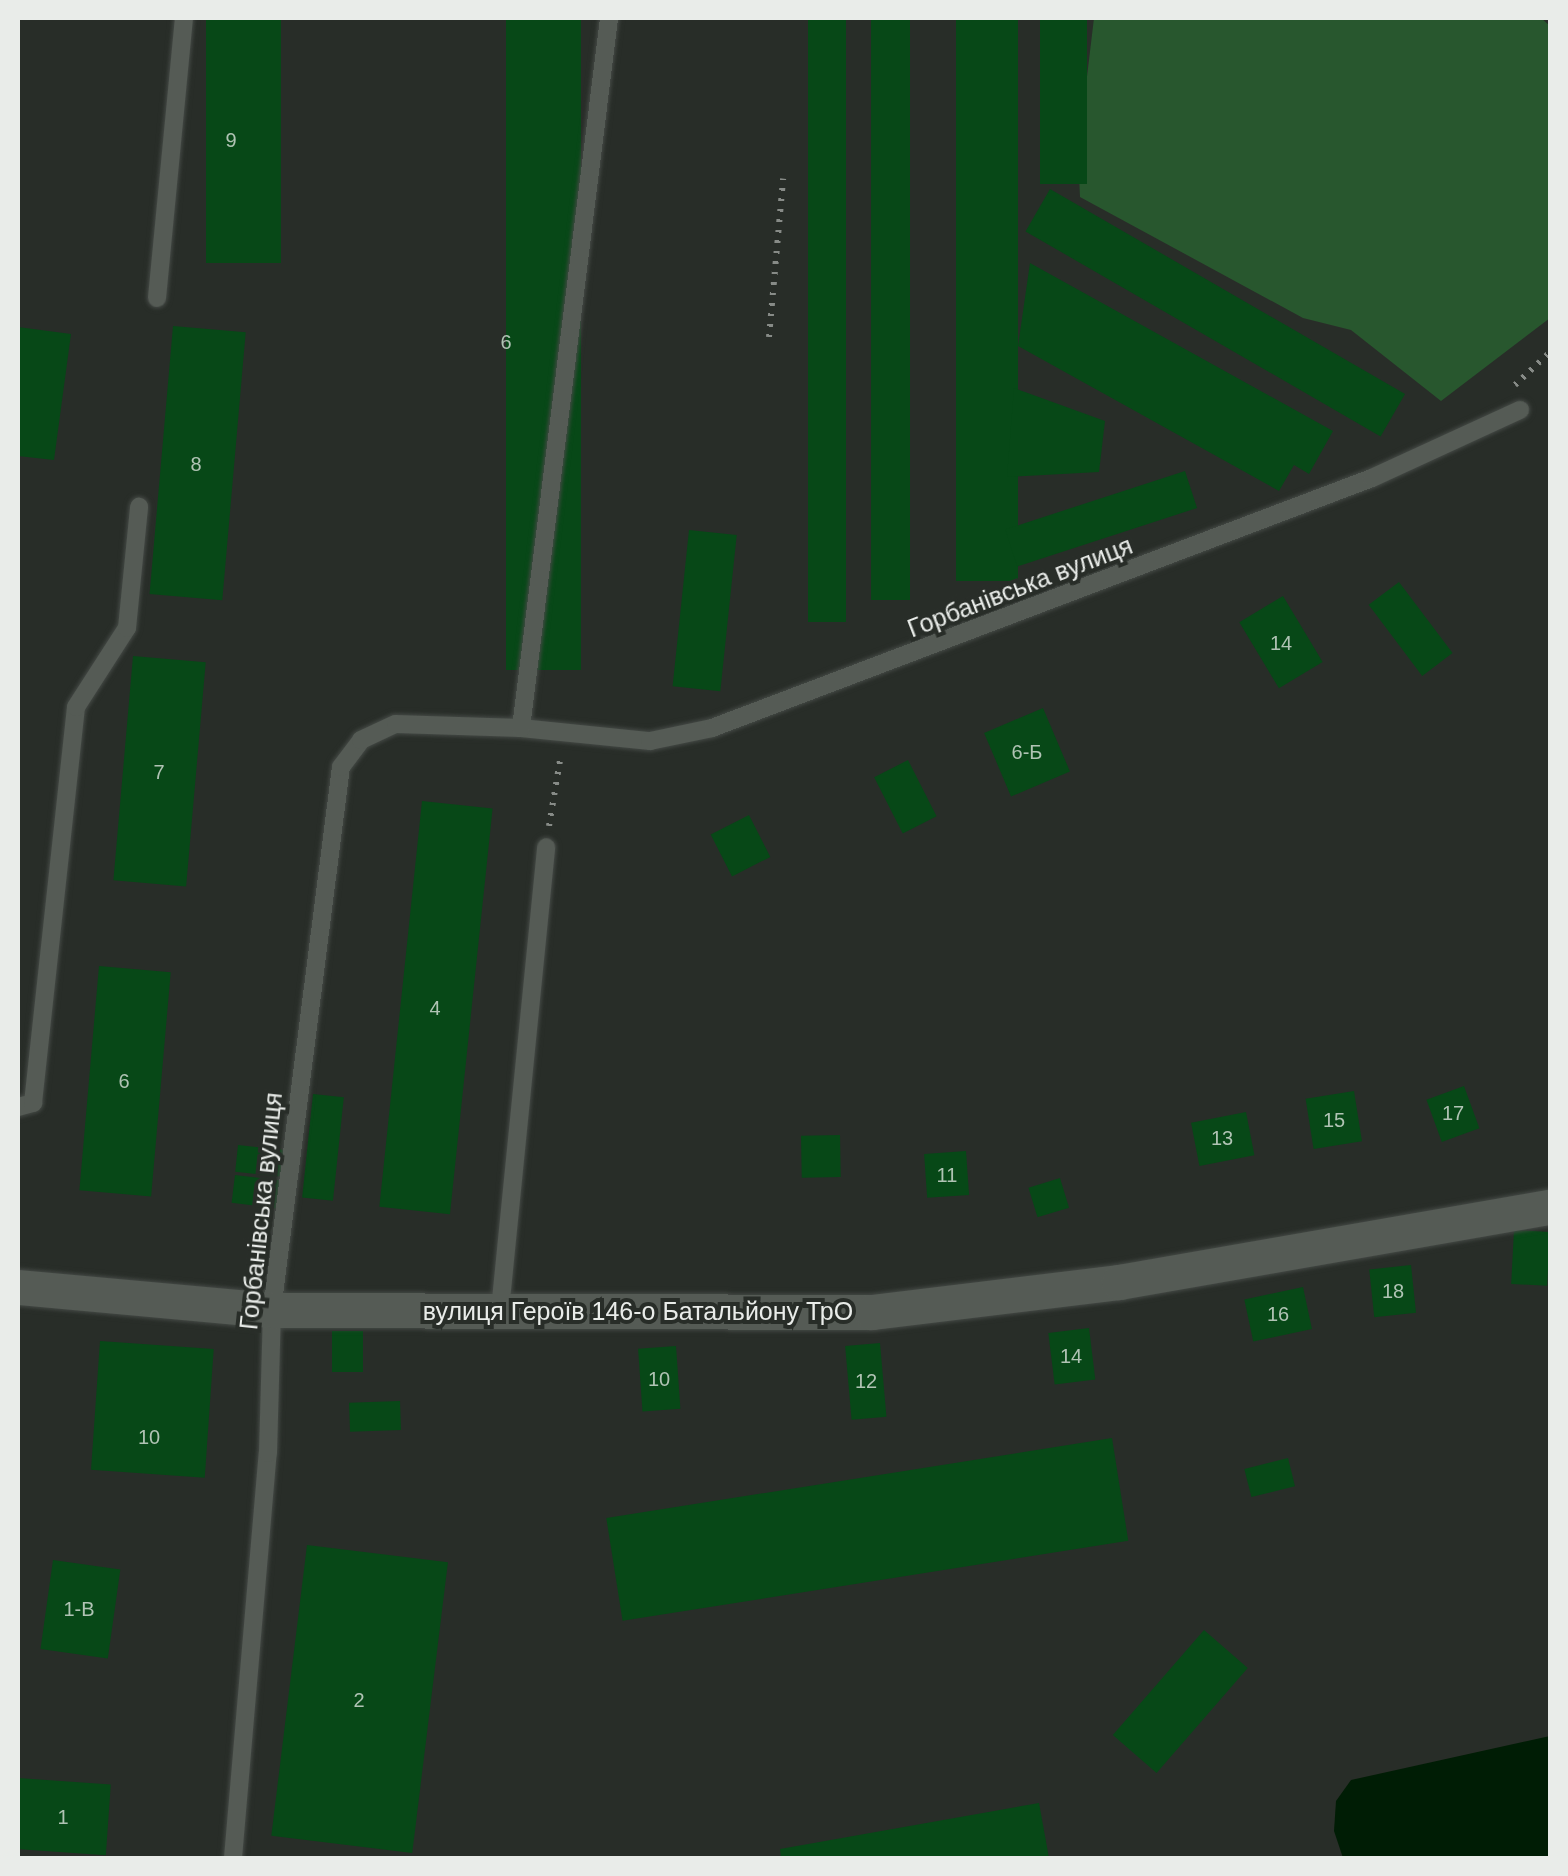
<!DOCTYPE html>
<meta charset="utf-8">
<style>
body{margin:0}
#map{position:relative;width:1568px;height:1876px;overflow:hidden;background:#282d28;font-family:Arial,sans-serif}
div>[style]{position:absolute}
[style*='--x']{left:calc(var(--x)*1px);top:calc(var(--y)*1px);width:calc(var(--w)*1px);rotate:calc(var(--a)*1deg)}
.green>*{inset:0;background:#28572e}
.water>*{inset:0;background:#001d05}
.building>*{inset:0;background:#074817;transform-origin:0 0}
.path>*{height:6px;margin-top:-3px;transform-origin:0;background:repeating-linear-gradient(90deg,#878b87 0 2.5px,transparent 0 10.5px)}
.roads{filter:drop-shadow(0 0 2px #444945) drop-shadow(0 0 2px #444945)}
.lane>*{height:18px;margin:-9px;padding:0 9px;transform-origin:9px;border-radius:9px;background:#555b55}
.street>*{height:35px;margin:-17.5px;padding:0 17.5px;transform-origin:17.5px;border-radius:17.5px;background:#555b55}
span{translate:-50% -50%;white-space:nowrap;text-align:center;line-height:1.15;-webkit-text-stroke:8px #282d28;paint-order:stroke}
.number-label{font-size:20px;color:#b0c3b4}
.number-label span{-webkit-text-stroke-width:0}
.street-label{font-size:25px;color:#e9ece9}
.frame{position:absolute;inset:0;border:20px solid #e9ece9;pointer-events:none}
</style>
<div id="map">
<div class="green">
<i style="clip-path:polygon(1094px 18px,1541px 18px,1550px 26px,1550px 318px,1441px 401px,1351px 330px,1303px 318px,1080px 197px,1078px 152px)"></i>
</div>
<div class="water">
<i style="clip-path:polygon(1550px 1736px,1550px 1858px,1343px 1858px,1334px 1831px,1336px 1801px,1351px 1780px)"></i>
</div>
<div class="building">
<i style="left:206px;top:18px;width:75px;height:245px"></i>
<i style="left:506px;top:18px;width:75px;height:652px"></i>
<i style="left:808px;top:18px;width:38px;height:604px"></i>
<i style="left:871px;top:18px;width:39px;height:582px"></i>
<i style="left:956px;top:18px;width:62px;height:563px"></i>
<i style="left:1040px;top:18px;width:47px;height:166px"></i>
<i style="left:1050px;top:189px;width:410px;height:49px;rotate:30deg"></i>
<i style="clip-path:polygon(1030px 263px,1333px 431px,1309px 474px,1294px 465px,1279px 491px,1018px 346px)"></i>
<i style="left:173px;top:326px;width:73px;height:269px;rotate:5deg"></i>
<i style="clip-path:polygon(18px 327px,71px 334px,54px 460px,18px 456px)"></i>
<i style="clip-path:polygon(1014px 388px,1105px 421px,1099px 472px,1007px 477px)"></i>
<i style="left:1185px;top:471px;width:39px;height:189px;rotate:72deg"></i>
<i style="left:689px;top:530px;width:48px;height:157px;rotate:6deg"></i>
<i style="left:1399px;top:582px;width:89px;height:38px;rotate:53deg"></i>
<i style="left:1283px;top:596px;width:77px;height:51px;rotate:59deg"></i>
<i style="left:133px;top:656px;width:73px;height:225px;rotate:5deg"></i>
<i style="left:1043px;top:708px;width:69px;height:64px;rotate:67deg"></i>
<i style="left:908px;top:760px;width:63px;height:38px;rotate:63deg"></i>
<i style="left:422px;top:801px;width:71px;height:408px;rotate:6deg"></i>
<i style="left:749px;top:815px;width:47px;height:43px;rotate:63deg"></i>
<i style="left:99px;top:966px;width:72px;height:225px;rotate:5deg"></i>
<i style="left:1464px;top:1086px;width:45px;height:40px;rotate:70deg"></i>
<i style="left:1354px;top:1091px;width:51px;height:49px;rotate:81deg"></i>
<i style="left:313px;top:1094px;width:31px;height:104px;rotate:6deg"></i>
<i style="left:1246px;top:1112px;width:44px;height:56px;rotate:79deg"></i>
<i style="left:840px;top:1135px;width:42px;height:39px;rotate:89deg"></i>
<i style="left:238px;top:1145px;width:50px;height:27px;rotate:6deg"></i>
<i style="left:966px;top:1151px;width:44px;height:42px;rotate:86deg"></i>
<i style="left:235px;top:1175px;width:50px;height:28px;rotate:7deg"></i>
<i style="left:1060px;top:1178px;width:31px;height:33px;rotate:73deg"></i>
<i style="left:1514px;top:1230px;width:36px;height:54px;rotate:3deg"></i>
<i style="left:1411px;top:1265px;width:48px;height:42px;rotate:84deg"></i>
<i style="left:1303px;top:1287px;width:43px;height:60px;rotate:78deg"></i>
<i style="left:1089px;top:1328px;width:52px;height:41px;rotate:83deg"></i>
<i style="left:332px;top:1331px;width:31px;height:41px"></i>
<i style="left:100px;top:1341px;width:114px;height:129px;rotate:4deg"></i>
<i style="left:880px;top:1343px;width:74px;height:35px;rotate:85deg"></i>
<i style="left:676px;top:1346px;width:63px;height:38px;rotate:86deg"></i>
<i style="left:400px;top:1401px;width:29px;height:51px;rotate:88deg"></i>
<i style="left:1112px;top:1438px;width:104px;height:512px;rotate:81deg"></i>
<i style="left:1288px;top:1458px;width:29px;height:45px;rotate:76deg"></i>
<i style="left:307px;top:1545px;width:142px;height:293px;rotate:7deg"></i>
<i style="left:53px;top:1560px;width:68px;height:90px;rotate:8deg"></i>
<i style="left:1204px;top:1630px;width:58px;height:139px;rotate:41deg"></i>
<i style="left:18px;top:1778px;width:93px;height:71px;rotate:4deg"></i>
<i style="clip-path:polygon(1039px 1803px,1049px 1858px,781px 1858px,780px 1849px)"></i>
</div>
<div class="path">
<i style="--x:769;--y:337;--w:159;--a:-84.9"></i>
<i style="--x:1515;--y:385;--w:48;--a:-43.3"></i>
<i style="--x:549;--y:826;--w:73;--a:-80.5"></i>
</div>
<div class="roads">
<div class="lane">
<i style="--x:157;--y:298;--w:281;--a:-84.5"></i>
<i style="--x:521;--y:728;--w:130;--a:5.8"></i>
<i style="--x:650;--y:741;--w:63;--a:-11.8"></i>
<i style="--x:712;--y:728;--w:706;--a:-20.75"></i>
<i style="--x:1372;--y:478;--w:163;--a:-24.7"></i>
<i style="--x:18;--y:1107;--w:16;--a:-15"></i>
<i style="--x:33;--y:1103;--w:398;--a:-83.8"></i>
<i style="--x:76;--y:707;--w:94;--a:-57.2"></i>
<i style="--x:127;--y:628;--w:122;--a:-84.3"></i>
<i style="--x:500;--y:1310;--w:465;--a:-84.3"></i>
<i style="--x:233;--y:1858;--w:407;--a:-85.1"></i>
<i style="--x:268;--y:1453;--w:143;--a:-88.4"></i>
<i style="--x:272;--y:1310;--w:547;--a:-82.76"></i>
<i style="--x:341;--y:767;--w:34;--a:-53"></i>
<i style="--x:361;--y:740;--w:38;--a:-25"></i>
<i style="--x:396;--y:724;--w:125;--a:1.8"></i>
<i style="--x:521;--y:728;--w:715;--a:-82.93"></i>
</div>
<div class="street">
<i style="--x:18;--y:1287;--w:255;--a:5.2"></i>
<i style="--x:272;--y:1310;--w:600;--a:0.19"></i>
<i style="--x:872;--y:1312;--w:249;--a:-6.9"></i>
<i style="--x:1119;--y:1282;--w:437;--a:-9.9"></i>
</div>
</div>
<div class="number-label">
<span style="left:231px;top:140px">9</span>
<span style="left:506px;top:342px">6</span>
<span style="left:196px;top:464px">8</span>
<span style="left:1281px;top:643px">14</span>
<span style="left:1027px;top:752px">6-Б</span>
<span style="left:159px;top:772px">7</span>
<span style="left:435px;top:1008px">4</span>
<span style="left:124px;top:1081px">6</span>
<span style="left:1453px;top:1113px">17</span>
<span style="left:1334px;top:1120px">15</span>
<span style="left:1222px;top:1138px">13</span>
<span style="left:947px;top:1175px">11</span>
<span style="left:1393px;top:1291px">18</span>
<span style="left:1278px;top:1314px">16</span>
<span style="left:1071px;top:1356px">14</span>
<span style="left:659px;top:1379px">10</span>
<span style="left:866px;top:1381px">12</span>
<span style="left:149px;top:1437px">10</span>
<span style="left:79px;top:1609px">1-В</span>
<span style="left:359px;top:1700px">2</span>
<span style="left:63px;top:1817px">1</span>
</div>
<div class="street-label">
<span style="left:1020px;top:587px;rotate:-21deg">Горбанівська вулиця</span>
<span style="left:261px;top:1211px;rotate:-84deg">Горбанівська вулиця</span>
<span style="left:638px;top:1311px">вулиця Героїв 146-о Батальйону ТрО</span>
</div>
<div class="frame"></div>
</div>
